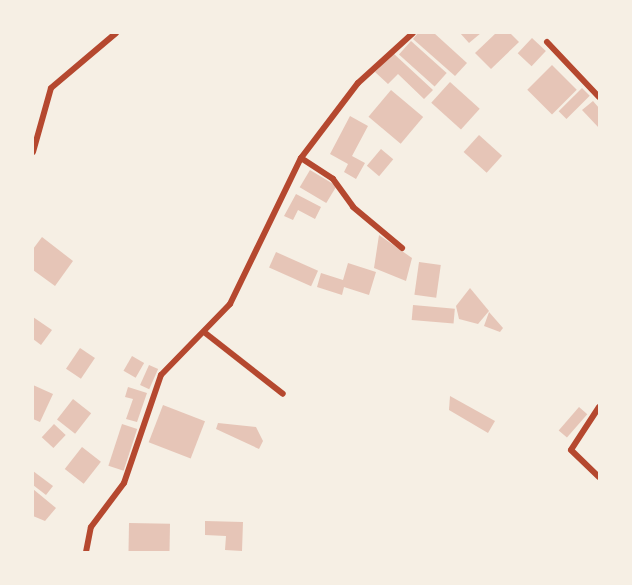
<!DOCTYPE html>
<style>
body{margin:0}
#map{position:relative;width:632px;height:585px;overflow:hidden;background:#f6efe4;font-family:Bitter,serif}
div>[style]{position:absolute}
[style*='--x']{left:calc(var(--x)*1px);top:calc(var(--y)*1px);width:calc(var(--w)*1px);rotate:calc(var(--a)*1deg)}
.building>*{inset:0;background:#e6c5b7;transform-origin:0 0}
.minor>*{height:6px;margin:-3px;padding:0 3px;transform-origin:3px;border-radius:3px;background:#b5482f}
span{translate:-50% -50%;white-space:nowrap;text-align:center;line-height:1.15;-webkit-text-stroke:4.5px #f6efe4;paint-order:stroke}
.frame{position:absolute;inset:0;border:34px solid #f6efe4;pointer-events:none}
</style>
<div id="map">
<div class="building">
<i style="clip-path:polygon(418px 33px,434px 33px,467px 63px,455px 76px,413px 39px)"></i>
<i style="clip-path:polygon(460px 33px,481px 33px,469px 43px)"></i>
<i style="clip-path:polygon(496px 33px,510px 33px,519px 42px,491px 69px,475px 53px)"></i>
<i style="left:532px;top:38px;width:19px;height:21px;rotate:43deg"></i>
<i style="left:411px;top:41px;width:48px;height:18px;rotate:42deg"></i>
<i style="clip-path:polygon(393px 53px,433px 90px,424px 99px,398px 74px,388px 84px,375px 72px)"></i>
<i style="left:552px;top:65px;width:35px;height:35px;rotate:45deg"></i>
<i style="left:450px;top:82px;width:40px;height:28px;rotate:42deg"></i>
<i style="left:582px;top:88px;width:11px;height:33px;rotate:45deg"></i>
<i style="left:391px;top:90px;width:42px;height:35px;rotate:40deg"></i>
<i style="clip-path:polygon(593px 101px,599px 108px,599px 128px,582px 110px)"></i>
<i style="clip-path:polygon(350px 116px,368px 126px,352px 156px,365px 163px,356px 179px,344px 172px,348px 164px,330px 154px)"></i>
<i style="left:479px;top:135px;width:31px;height:23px;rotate:42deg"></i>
<i style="left:381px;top:149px;width:16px;height:22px;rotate:40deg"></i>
<i style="left:310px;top:170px;width:31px;height:20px;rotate:31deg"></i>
<i style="clip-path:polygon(296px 194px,321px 207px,315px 219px,298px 210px,293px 220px,284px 216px)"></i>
<i style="clip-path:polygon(379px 235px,412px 258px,406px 281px,374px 268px)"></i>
<i style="clip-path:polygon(42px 237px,73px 261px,55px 286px,33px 270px,33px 249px)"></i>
<i style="left:276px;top:252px;width:46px;height:17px;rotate:24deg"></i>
<i style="left:419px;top:262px;width:22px;height:33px;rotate:8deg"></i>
<i style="clip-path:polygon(348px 263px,376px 272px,369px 295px,344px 287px,342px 295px,317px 287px,321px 273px,343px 280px)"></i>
<i style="clip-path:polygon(470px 288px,489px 311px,478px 324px,459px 319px,456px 306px)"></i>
<i style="left:413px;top:305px;width:42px;height:15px;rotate:5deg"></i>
<i style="clip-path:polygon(489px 312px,503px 328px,500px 332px,484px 326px)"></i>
<i style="clip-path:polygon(33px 317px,52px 330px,41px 345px,33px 339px)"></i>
<i style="left:80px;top:348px;width:18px;height:25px;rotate:34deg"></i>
<i style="left:132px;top:356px;width:14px;height:17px;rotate:30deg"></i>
<i style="left:149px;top:365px;width:10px;height:22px;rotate:24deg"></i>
<i style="clip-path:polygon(33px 385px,53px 394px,40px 422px,33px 419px)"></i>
<i style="clip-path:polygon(128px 387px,147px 393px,137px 422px,126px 419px,133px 399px,125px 397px)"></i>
<i style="clip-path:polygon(450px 396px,495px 421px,488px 433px,449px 410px)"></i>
<i style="left:73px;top:399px;width:23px;height:26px;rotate:38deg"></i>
<i style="left:163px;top:405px;width:45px;height:40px;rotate:21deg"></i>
<i style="left:579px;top:407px;width:11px;height:31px;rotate:41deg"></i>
<i style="clip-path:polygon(218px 423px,256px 427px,263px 441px,259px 449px,216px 429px)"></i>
<i style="left:54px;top:424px;width:16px;height:18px;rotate:43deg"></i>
<i style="left:122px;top:424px;width:16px;height:44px;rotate:18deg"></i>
<i style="left:82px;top:447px;width:24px;height:28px;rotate:38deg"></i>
<i style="clip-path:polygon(33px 471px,53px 486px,46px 495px,33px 485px)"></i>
<i style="clip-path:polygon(33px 489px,56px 508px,45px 521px,33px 516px)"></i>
<i style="clip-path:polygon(205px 521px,243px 522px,242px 551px,225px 550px,226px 536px,205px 535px)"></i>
<i style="left:129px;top:523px;width:41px;height:29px;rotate:1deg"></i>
</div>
<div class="minor">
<i style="--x:547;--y:42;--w:76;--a:46.6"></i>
<i style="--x:33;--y:152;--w:66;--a:-74.3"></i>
<i style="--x:51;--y:88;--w:85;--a:-40.2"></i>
<i style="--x:301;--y:158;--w:38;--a:33"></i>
<i style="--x:333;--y:179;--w:34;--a:54"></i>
<i style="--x:353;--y:207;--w:64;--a:39.9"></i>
<i style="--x:204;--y:332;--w:100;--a:38.1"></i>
<i style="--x:599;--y:407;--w:51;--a:123.1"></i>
<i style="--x:571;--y:450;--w:39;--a:44"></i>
<i style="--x:86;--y:552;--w:25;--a:-79"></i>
<i style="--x:91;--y:527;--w:55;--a:-53.1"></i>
<i style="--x:124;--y:483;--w:114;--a:-71.1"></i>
<i style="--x:161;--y:375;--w:99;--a:-45.8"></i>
<i style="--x:230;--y:304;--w:162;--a:-64.1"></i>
<i style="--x:301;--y:158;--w:94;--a:-52.8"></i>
<i style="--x:358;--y:83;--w:74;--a:-42.3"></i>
</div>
<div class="frame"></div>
</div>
